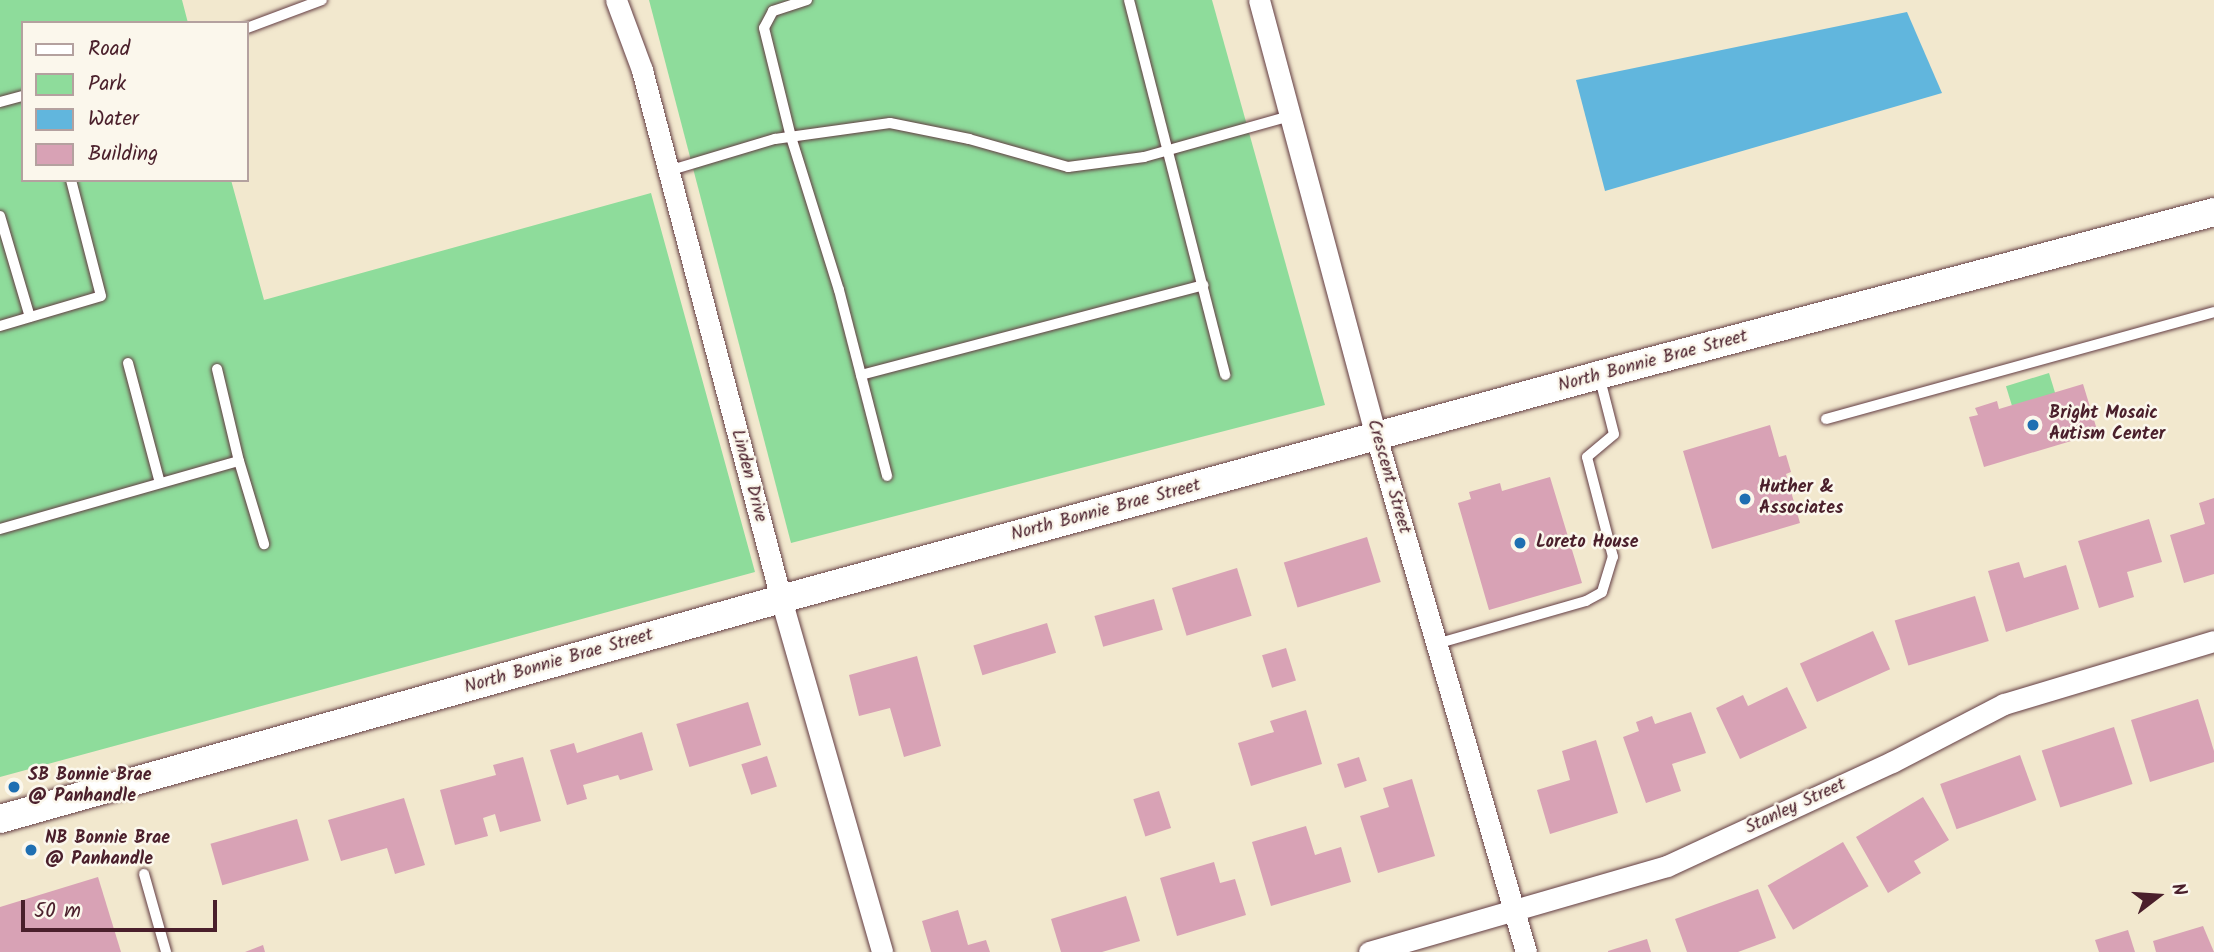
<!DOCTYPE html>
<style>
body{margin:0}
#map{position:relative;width:2214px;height:952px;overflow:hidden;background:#f2e8ce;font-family:Kalam,sans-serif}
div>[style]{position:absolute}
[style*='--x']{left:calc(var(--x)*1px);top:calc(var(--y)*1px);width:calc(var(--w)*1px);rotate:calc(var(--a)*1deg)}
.green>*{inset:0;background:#8edc9b;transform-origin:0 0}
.water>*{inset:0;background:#61b6dd}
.building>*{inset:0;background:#d8a2b5;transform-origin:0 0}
.roads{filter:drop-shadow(0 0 2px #633d43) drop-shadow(0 0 2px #633d43)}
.service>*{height:10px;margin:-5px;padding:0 5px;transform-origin:5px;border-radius:5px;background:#fff}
.minor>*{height:21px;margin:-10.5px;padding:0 10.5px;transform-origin:10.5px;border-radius:10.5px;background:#fff}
.secondary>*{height:28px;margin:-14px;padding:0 14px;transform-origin:14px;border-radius:14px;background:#fff}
.dots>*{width:19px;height:19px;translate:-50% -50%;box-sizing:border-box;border:4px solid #fbf7ec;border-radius:50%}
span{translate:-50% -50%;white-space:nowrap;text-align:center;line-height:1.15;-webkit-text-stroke:5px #fbf7ec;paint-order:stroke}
.street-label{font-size:18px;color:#4a1f2b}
.poi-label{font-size:18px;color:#4a1f2b;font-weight:700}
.left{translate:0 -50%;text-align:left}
.legend{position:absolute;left:21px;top:21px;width:228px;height:161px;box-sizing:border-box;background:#fbf7ec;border:2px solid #b4a19f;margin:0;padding:9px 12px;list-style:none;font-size:21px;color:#4a1f2b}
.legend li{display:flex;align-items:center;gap:14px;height:35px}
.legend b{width:35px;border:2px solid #b4a19f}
.north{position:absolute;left:2123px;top:861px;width:70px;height:70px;-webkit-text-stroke:5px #fbf7ec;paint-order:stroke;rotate:73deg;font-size:19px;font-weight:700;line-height:28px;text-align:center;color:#4a1f2b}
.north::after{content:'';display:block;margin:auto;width:24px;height:32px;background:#4a1f2b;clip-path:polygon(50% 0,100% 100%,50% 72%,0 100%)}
.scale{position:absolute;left:21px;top:900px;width:196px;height:32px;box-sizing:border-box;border:4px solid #4a1f2b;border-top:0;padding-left:9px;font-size:21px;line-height:24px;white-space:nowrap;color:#4a1f2b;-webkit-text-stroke:5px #fbf7ec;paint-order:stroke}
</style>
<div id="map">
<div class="green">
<i style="clip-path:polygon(0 0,182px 0,188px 23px,23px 23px,23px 180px,231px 180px,264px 300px,651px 193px,755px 572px,0 777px)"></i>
<i style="clip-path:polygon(649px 0,1212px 0,1325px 405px,791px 543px)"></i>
<i style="left:2049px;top:373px;width:21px;height:45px;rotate:73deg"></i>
</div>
<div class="water">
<i style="clip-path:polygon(1907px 12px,1942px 93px,1605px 191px,1576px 80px)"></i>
</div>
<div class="building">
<i style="clip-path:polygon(2083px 384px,2098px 433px,1984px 467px,1969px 417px,1978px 415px,1975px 408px,1997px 401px,1999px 409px)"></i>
<i style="clip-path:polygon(1770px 425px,1779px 457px,1786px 455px,1791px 472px,1786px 474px,1800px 523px,1712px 549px,1683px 451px)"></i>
<i style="clip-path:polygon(1550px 477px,1582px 583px,1489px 610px,1458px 503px,1471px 499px,1469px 492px,1500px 483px,1502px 491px)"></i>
<i style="clip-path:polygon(2214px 498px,2214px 574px,2184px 583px,2170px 535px,2205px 524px,2199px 503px)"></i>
<i style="clip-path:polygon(2149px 519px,2162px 562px,2127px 572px,2134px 597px,2099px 608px,2078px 541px)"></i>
<i style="left:1367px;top:537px;width:47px;height:87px;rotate:73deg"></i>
<i style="clip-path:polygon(2019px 562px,2024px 578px,2066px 565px,2079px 609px,2006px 632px,1988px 571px)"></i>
<i style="left:1237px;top:568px;width:50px;height:68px;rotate:73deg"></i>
<i style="left:1975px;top:596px;width:47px;height:84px;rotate:73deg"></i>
<i style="left:1154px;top:599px;width:32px;height:62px;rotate:74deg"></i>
<i style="left:1047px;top:623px;width:31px;height:77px;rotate:73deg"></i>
<i style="left:1873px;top:631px;width:42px;height:80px;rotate:66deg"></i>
<i style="left:1286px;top:648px;width:34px;height:25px;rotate:73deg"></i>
<i style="clip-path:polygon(917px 656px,941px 746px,904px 757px,890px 708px,859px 716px,849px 675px)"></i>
<i style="clip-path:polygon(1787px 687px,1807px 728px,1740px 759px,1716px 708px,1743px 695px,1748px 706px)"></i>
<i style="clip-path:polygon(2198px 699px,2214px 751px,2214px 762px,2150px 782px,2131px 720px)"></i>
<i style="left:748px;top:702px;width:45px;height:75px;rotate:73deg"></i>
<i style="clip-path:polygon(1306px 710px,1322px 764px,1251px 786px,1238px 743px,1274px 732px,1270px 721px)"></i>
<i style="clip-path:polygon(1691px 712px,1706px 753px,1672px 764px,1681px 791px,1646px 803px,1623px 737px,1639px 731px,1636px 722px,1652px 716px,1655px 724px)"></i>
<i style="left:2114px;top:727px;width:60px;height:76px;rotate:72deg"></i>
<i style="clip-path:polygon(642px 732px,653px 770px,620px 780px,618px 775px,583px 785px,587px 799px,567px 805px,550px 750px,574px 743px,577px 753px)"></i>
<i style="clip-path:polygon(1596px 740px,1618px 813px,1550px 834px,1537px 790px,1570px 780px,1562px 751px)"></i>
<i style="left:2020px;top:755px;width:48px;height:85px;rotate:70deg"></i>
<i style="left:767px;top:756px;width:32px;height:27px;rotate:72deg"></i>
<i style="clip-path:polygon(523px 757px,541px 821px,500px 832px,495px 814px,483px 818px,488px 836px,455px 845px,440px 790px,496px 775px,493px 765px)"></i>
<i style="left:1359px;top:757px;width:25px;height:23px;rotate:72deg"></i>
<i style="clip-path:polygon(1412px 779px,1435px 856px,1378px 873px,1360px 816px,1389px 807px,1383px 788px)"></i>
<i style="left:1159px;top:791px;width:39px;height:27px;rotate:72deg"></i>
<i style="clip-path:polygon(1923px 797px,1949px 840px,1914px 861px,1921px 873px,1888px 893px,1856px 837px)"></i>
<i style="clip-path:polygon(404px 798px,425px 865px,395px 874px,387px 848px,341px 861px,328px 820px)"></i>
<i style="left:297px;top:819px;width:43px;height:90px;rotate:74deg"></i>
<i style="clip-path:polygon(1306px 826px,1315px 855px,1341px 847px,1351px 882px,1271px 906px,1252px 842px)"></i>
<i style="left:1843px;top:842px;width:51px;height:87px;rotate:60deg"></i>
<i style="clip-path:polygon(1214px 862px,1220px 883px,1235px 879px,1246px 915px,1177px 936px,1160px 878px)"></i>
<i style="clip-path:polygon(98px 877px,121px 952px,0 952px,0 907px)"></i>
<i style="clip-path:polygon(1758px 889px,1776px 938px,1738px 952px,1687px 952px,1675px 919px)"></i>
<i style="clip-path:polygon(1126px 896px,1140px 941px,1102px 952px,1061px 952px,1051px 919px)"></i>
<i style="clip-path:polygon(958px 910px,968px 945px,986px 940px,990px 952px,931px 952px,922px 921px)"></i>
<i style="clip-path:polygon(2203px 926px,2214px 952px,2156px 952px,2153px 941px)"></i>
<i style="clip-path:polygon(2128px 930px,2135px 952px,2099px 952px,2095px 940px)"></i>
<i style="clip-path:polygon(1647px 939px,1651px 952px,1608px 952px,1608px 951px)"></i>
<i style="clip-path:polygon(263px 945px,265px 952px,245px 952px)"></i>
</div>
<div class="roads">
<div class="service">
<i style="--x:807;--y:0;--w:36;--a:162"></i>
<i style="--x:773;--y:11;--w:19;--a:118"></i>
<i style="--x:764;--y:28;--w:112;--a:76.1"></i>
<i style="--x:791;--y:137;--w:160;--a:72.6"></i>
<i style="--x:839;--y:290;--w:192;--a:75.5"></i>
<i style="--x:1129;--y:0;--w:387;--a:75.6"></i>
<i style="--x:247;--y:28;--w:80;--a:-20.5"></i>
<i style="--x:0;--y:102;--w:24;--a:-15"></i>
<i style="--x:668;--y:171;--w:112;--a:-16.7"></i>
<i style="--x:775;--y:139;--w:116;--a:-7.9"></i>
<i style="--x:890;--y:123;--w:81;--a:11.4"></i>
<i style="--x:969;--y:139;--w:103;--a:15.8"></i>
<i style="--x:1068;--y:167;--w:77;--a:-7.5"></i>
<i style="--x:1144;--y:157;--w:152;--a:-15.7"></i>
<i style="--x:0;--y:216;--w:105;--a:73.5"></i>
<i style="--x:0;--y:326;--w:105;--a:-16.5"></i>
<i style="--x:101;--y:296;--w:120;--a:-104.5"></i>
<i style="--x:128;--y:363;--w:124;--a:75.1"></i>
<i style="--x:217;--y:369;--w:95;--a:76.6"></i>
<i style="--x:861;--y:375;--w:354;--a:-14.7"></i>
<i style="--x:1826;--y:419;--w:402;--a:-15.4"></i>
<i style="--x:0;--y:529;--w:248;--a:-15.9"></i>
<i style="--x:239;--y:461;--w:87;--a:73.2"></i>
<i style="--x:1436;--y:644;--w:156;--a:-16"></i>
<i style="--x:1586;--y:601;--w:18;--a:-29"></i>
<i style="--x:1602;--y:592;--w:37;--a:-73"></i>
<i style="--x:1613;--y:557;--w:103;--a:-104.6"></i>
<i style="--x:1587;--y:457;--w:35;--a:-40"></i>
<i style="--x:1614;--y:434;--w:61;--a:-104.3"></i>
<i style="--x:144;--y:874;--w:81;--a:74.2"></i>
</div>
<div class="minor">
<i style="--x:616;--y:0;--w:75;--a:69.6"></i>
<i style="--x:642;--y:70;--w:547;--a:75.28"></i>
<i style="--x:781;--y:599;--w:367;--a:74"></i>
<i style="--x:1259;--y:0;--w:451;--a:75"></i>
<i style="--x:1376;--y:436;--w:537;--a:73.79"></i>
<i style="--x:1369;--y:952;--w:310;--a:-16.1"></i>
<i style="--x:1667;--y:866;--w:248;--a:-24.8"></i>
<i style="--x:1892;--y:762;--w:126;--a:-27.4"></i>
<i style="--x:2004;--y:704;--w:219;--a:-16.7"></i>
</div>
<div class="secondary">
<i style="--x:0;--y:819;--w:811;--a:-15.73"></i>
<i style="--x:781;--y:599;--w:848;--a:-15.31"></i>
<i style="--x:1599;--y:375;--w:636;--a:-14.84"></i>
</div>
</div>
<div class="dots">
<i style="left:2033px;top:425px;background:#1f6fb2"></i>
<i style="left:1745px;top:499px;background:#1f6fb2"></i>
<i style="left:1520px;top:543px;background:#1f6fb2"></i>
<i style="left:14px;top:787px;background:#1f6fb2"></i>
<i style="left:31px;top:850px;background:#1f6fb2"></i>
</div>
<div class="street-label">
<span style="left:1653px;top:362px;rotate:-15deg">North Bonnie Brae Street</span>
<span style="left:748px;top:476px;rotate:75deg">Linden Drive</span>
<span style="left:1388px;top:477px;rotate:74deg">Crescent Street</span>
<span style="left:1106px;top:511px;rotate:-15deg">North Bonnie Brae Street</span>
<span style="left:559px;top:662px;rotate:-16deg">North Bonnie Brae Street</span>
<span style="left:1796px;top:807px;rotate:-25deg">Stanley Street</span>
</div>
<div class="poi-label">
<span class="left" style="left:2049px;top:425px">Bright Mosaic<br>Autism Center</span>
<span class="left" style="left:1759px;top:499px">Huther &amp;<br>Associates</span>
<span class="left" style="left:1536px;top:543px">Loreto House</span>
<span class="left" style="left:28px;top:787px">SB Bonnie Brae<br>@ Panhandle</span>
<span class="left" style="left:45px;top:850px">NB Bonnie Brae<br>@ Panhandle</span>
</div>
<ul class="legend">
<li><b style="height:9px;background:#fff"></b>Road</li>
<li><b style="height:19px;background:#8edc9b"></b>Park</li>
<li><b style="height:19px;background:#61b6dd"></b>Water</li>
<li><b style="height:19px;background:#d8a2b5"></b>Building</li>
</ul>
<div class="north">N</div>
<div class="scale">50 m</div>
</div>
